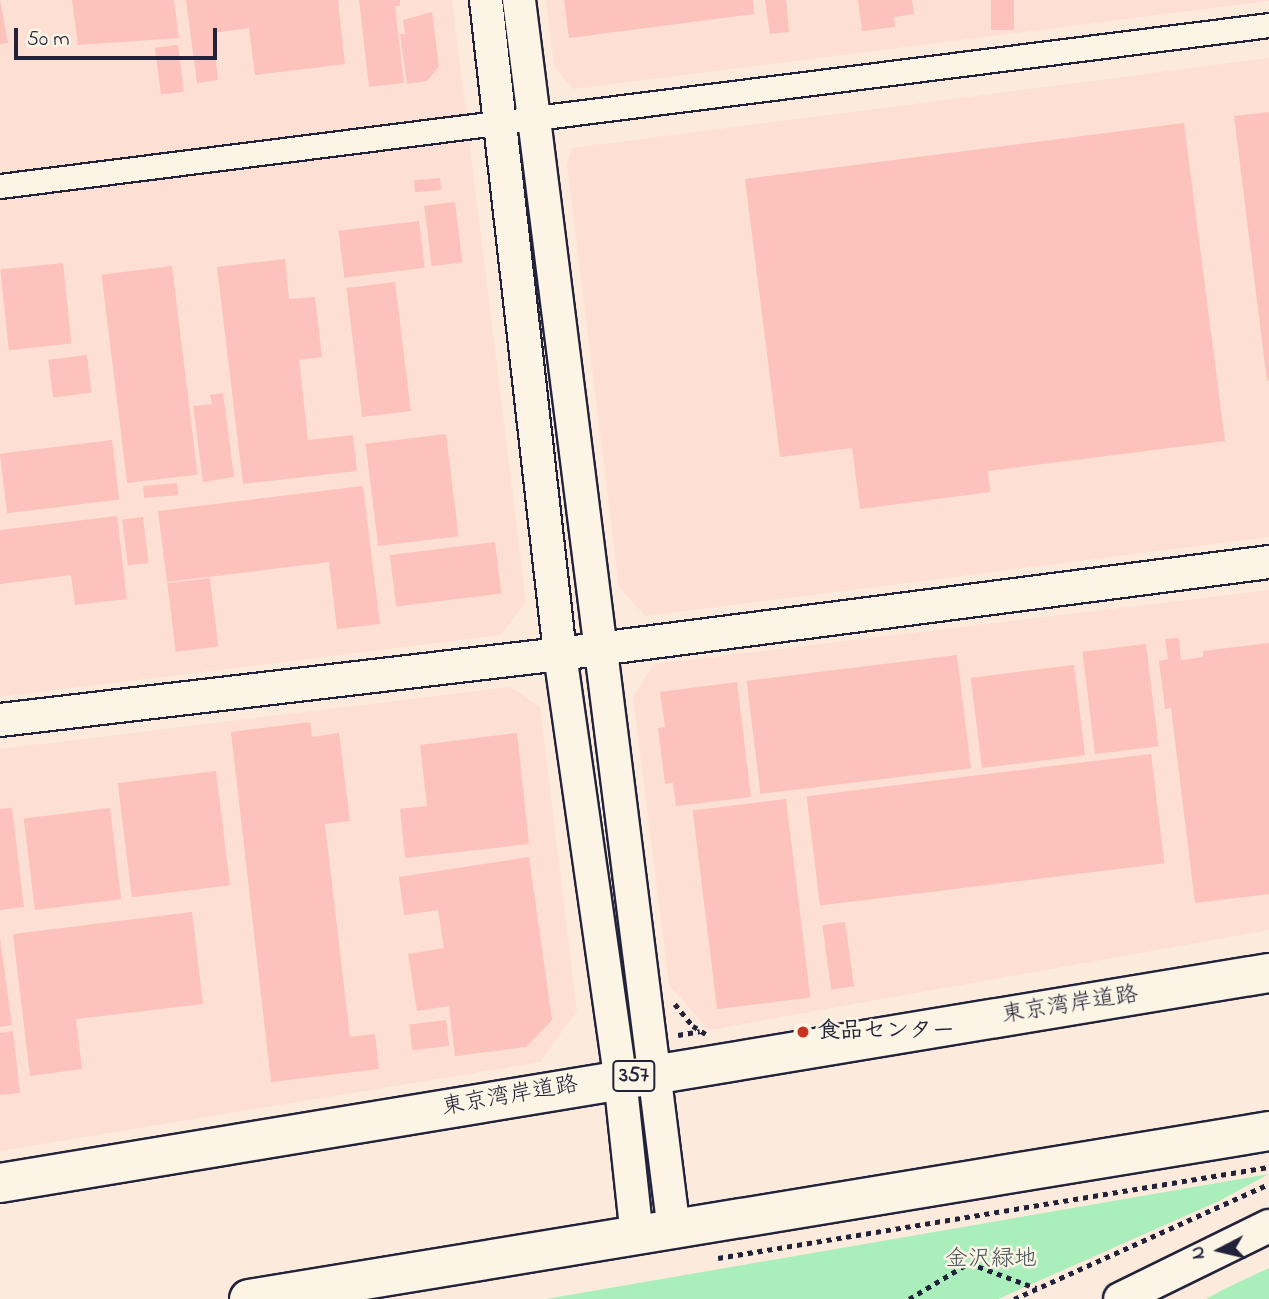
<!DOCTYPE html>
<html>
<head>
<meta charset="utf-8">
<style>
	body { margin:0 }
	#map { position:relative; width:1269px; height:1299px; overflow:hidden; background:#fcebdd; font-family:"Indie Flower","Klee One",sans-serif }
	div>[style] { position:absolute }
	.built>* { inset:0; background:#fddfd3 }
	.green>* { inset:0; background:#aaefbb }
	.building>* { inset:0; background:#fec2bc; transform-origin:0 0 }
	.path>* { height:4.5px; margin-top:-2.25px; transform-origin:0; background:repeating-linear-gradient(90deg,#22223b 0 5px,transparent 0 10px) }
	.roads { filter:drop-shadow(2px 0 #22223b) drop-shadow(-2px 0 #22223b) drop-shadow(0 2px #22223b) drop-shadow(0 -2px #22223b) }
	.street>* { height:23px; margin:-11.5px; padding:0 11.5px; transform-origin:11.5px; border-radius:11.5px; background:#fcf5e5 }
	.secondary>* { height:32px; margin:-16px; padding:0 16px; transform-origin:16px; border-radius:16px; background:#fcf5e5 }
	.highway>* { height:38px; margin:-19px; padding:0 19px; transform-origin:19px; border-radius:19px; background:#fcf5e5 }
	.dots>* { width:19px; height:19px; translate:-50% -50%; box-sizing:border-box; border:4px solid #fcf5e5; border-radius:50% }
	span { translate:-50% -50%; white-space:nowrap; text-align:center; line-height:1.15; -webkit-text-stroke:5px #fcf5e5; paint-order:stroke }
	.shield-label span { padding:2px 5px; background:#fcf5e5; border:2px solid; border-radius:5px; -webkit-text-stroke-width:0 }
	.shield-label { font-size:21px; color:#22223b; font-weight:700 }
	.street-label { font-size:23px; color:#22223b }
	.poi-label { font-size:23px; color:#22223b; font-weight:700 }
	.left { translate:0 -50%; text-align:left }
	.park-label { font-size:23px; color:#44555b }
	.north { position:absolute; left:1185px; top:1215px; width:70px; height:70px; -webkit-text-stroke:5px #fcf5e5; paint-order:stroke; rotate:263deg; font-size:19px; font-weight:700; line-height:28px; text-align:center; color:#22223b }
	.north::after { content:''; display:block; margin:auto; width:24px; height:32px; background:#22223b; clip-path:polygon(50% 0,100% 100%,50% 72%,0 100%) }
	.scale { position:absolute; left:14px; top:28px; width:203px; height:32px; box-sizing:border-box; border:4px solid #22223b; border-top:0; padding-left:9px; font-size:21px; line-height:24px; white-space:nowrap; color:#22223b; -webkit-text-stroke:5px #fcf5e5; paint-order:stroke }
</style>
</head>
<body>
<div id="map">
	<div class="built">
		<i style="clip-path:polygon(0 0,452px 0,526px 602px,500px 635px,0 697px)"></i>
		<i style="clip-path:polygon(546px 0,1269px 0,1269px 1px,573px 89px,554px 66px)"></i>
		<i style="clip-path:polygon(1269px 58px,1269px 537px,645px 616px,619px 587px,567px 165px,572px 148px)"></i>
		<i style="clip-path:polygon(1269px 590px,1269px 930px,709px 1030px,669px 985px,633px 697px,654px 664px)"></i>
		<i style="clip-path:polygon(510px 687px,540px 707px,577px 1011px,540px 1062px,0 1151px,0 749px)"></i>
	</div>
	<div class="green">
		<i style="clip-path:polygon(1269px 1174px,1219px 1201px,998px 1299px,546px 1299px)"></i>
		<i style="clip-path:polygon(1269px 1268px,1269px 1299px,1206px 1299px,1222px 1290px)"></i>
	</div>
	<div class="building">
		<i style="clip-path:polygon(0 0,8px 43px,0 44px)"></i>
		<i style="clip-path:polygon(72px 0,174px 0,179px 38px,78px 45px)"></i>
		<i style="clip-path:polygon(186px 0,338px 0,345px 64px,255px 75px,249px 28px,213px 33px,218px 80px,197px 83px)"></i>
		<i style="clip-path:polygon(359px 0,400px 0,400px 6px,395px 6px,404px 83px,369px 87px)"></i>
		<i style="clip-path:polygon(564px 0,753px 0,754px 14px,569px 38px)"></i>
		<i style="clip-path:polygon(765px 0,786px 0,789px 32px,770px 34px)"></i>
		<i style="clip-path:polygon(858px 0,912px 0,914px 14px,894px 17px,895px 27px,862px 31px)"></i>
		<i style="left:991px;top:0;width:23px;height:30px"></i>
		<i style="clip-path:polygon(432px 12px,439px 66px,427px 81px,407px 84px,400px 34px,405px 34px,403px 20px)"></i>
		<i style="left:178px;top:45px;width:47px;height:23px;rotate:83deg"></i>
		<i style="clip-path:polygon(1269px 112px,1269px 380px,1267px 381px,1234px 116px)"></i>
		<i style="clip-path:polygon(1184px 123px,1225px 441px,988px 471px,990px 492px,860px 509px,852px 448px,780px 457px,745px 179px)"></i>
		<i style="left:440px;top:178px;width:12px;height:26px;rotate:85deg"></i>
		<i style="left:455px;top:202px;width:61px;height:31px;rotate:83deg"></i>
		<i style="left:419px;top:221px;width:47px;height:81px;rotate:83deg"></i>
		<i style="clip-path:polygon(285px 259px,289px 299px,315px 297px,322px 357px,299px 360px,308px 440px,353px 435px,357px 471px,243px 484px,217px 267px)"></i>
		<i style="left:63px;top:263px;width:81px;height:63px;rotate:84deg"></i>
		<i style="left:172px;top:266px;width:210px;height:71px;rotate:83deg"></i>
		<i style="left:395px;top:282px;width:130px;height:49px;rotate:83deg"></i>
		<i style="left:87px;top:355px;width:38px;height:39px;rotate:83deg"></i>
		<i style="clip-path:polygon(223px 393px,234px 477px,203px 482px,193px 406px,212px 404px,210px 395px)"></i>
		<i style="left:446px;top:434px;width:103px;height:81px;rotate:83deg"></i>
		<i style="left:112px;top:440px;width:60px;height:113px;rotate:83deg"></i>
		<i style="left:177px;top:483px;width:12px;height:34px;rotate:85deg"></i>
		<i style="clip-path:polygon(363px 486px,380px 624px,337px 629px,329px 562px,167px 582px,158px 511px)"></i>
		<i style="clip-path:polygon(117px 516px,127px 599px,75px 605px,71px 575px,0 584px,0 530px)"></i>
		<i style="left:143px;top:517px;width:46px;height:21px;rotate:83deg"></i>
		<i style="left:495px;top:542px;width:52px;height:106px;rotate:83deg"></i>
		<i style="left:210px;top:578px;width:69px;height:43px;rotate:83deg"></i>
		<i style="clip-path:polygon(1179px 638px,1181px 660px,1203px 657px,1203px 651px,1269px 643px,1269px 894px,1195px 903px,1171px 708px,1165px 709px,1159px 661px,1168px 659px,1165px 639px)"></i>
		<i style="left:1146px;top:644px;width:103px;height:64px;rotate:83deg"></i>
		<i style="left:957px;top:655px;width:114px;height:212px;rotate:83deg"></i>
		<i style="left:1074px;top:665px;width:91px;height:104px;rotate:83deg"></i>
		<i style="clip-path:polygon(737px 682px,751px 797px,676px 806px,673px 783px,665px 784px,658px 728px,665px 727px,660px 692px)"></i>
		<i style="clip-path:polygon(310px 722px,312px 737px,339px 733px,350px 821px,325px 824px,350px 1037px,375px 1034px,379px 1069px,271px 1082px,231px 732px)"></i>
		<i style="clip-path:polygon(517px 733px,529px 844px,405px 858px,400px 809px,427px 806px,420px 745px)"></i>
		<i style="left:1151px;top:754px;width:110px;height:347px;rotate:83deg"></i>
		<i style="left:216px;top:771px;width:115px;height:99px;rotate:83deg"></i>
		<i style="left:786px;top:799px;width:200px;height:94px;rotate:83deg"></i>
		<i style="clip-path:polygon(12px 808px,24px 907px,0 910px,0 809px)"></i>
		<i style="left:110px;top:808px;width:92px;height:87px;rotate:83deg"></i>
		<i style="clip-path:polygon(529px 857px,552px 1020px,526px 1047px,455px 1056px,449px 1006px,417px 1011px,408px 954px,444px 948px,438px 910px,404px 915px,399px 877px)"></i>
		<i style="clip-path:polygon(192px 912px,203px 1004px,76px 1019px,82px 1069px,30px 1076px,13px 934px)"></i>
		<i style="left:845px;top:922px;width:65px;height:23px;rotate:82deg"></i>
		<i style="clip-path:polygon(0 938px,12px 1025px,0 1027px)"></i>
		<i style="left:446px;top:1020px;width:26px;height:37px;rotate:83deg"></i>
		<i style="clip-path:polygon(13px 1031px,20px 1093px,0 1095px,0 1033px)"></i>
	</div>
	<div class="path">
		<i style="left:675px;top:1004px;width:28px;rotate:51deg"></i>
		<i style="left:693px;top:1026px;width:15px;rotate:32deg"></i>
		<i style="left:678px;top:1035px;width:22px;rotate:-10deg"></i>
		<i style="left:718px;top:1258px;width:558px;rotate:-9.38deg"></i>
		<i style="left:909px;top:1299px;width:70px;rotate:-31deg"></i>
		<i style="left:969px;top:1263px;width:72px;rotate:20.5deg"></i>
		<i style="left:1014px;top:1299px;width:280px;rotate:-24.3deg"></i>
	</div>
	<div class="roads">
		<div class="street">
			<i style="left:0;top:186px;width:1279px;rotate:-7.23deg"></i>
		</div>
		<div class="secondary">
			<i style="left:486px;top:0;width:658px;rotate:83.54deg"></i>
			<i style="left:560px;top:654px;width:428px;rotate:81.9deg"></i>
			<i style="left:620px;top:1078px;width:159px;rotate:83.9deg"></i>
			<i style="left:519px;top:0;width:1240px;rotate:82.82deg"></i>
			<i style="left:0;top:720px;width:564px;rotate:-6.72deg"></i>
			<i style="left:560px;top:654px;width:715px;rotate:-7.39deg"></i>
			<i style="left:1120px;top:1299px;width:166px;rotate:-26.1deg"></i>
		</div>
		<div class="highway">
			<i style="left:0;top:1183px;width:1286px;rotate:-9.4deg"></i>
			<i style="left:249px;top:1299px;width:1034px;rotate:-9.35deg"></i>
		</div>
	</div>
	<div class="dots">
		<i style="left:803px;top:1032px;background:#c8321e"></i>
	</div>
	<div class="shield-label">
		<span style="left:634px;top:1076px">357</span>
	</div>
	<div class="street-label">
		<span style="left:1070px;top:1006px;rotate:-9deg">東京湾岸道路</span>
		<span style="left:510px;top:1097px;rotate:-10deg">東京湾岸道路</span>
	</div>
	<div class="poi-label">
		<span class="left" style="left:817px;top:1032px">食品センター</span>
	</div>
	<div class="park-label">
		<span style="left:991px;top:1260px">金沢緑地</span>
	</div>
	<div class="north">N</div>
	<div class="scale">50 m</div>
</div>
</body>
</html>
